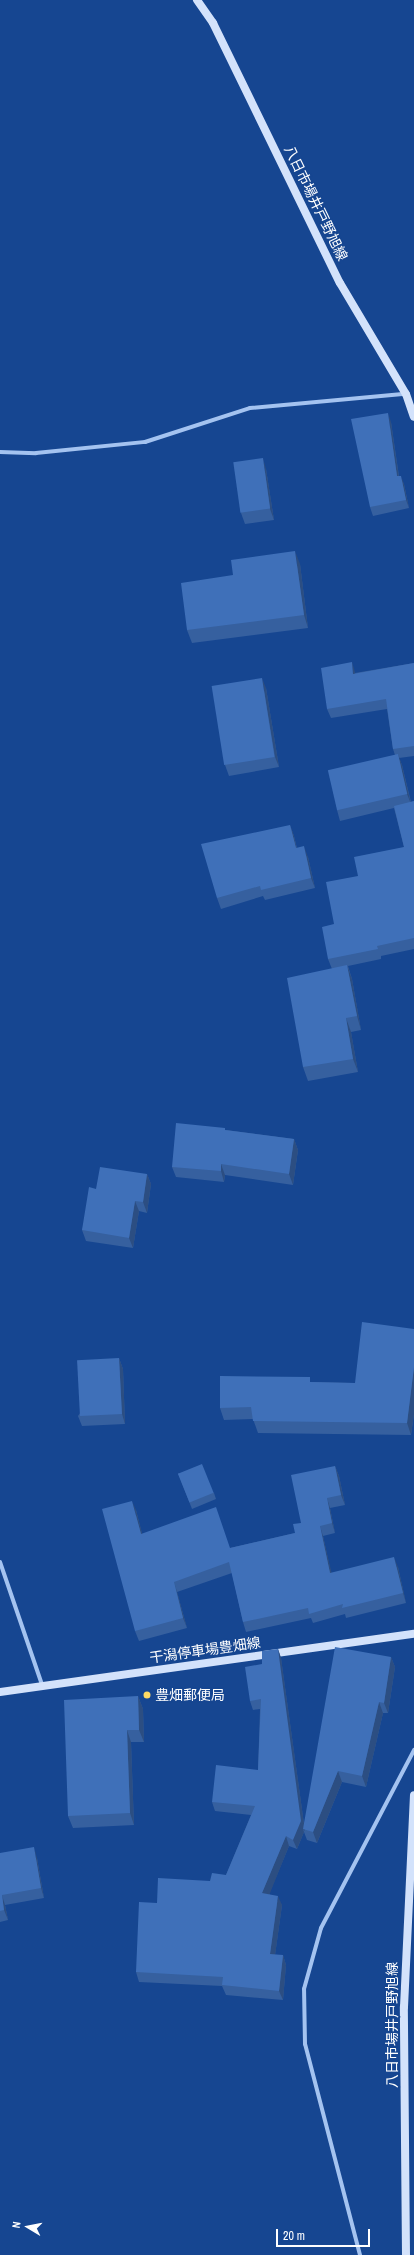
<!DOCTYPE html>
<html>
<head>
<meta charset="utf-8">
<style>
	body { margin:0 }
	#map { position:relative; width:414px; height:2255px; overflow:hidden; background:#164691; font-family:"Archivo Narrow","Noto Sans JP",sans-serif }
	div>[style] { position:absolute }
	.street>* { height:4px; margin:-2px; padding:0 2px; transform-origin:2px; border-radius:2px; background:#a4c3f0 }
	.secondary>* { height:8px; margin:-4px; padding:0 4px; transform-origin:4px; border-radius:4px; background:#d3e2fb }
	.wall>* { inset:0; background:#36609f }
	.shaded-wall>* { inset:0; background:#2c4e82 }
	.building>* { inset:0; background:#3f70b9; transform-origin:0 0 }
	.dots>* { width:11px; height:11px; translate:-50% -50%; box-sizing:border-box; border:2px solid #164691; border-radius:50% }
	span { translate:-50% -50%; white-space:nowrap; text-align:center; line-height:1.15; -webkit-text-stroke:3px #164691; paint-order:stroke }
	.street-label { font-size:14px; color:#fff }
	.poi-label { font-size:14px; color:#fff }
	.left { translate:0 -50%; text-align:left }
	.north { position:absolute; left:8px; top:2207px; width:40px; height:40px; -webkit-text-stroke:3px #164691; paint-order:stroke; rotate:280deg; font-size:11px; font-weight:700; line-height:16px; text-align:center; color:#fff }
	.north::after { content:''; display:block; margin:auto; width:14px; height:18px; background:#fff; clip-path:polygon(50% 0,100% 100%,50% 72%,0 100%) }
	.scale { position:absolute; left:276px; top:2229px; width:94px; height:18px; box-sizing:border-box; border:2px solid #fff; border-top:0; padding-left:5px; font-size:12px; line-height:14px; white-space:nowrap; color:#fff; -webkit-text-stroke:3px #164691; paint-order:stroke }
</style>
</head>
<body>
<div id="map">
	<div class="street">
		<i style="left:0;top:452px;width:36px;rotate:2deg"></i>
		<i style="left:36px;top:453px;width:110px;rotate:-5.8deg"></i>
		<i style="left:145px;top:442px;width:110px;rotate:-17.9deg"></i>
		<i style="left:250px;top:408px;width:156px;rotate:-5.2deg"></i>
		<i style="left:0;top:1562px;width:130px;rotate:71.1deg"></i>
		<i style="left:360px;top:2255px;width:218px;rotate:-104.6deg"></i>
		<i style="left:305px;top:2044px;width:55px;rotate:-91deg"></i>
		<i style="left:304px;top:1989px;width:63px;rotate:-74.4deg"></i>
		<i style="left:321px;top:1928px;width:201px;rotate:-62.4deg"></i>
	</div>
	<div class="secondary">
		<i style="left:197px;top:0;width:28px;rotate:55deg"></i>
		<i style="left:213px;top:23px;width:289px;rotate:64deg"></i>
		<i style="left:340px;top:283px;width:129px;rotate:59.3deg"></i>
		<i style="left:406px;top:394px;width:24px;rotate:71deg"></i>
		<i style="left:0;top:1692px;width:418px;rotate:-8deg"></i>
		<i style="left:406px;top:2255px;width:248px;rotate:-90.5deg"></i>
		<i style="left:404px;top:2007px;width:212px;rotate:-87.3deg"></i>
	</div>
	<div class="wall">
		<i style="clip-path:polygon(391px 422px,399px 476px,404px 484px,409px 508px,373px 516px,370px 507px)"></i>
		<i style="clip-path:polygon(266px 469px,274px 520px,245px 524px,241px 513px)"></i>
		<i style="clip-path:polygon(300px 564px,308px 628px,192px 643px,187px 630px,233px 575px)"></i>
		<i style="clip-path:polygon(414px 663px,414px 756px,399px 758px,402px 765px,411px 802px,414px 801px,414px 949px,381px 956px,381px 959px,348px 966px,352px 979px,361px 1030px,351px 1032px,358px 1072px,308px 1081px,303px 1067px,332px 969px,328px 959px,334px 924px,358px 876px,404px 847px,394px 808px,340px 821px,337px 810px,395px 755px,393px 749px,387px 709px,331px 718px,327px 709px,355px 672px,355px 673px)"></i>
		<i style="clip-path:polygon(266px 688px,279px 767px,229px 776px,225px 765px)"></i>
		<i style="clip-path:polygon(290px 825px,294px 836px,297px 848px,308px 857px,315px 888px,265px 900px,263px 896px,221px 909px,217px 898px)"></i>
		<i style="clip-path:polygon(226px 1130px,294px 1139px,298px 1150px,293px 1185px,225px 1175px,224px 1182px,176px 1177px,172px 1167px)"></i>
		<i style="clip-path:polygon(147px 1174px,151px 1184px,147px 1213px,139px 1211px,133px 1248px,86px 1241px,82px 1230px,96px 1189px)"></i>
		<i style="clip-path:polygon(414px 1329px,414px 1414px,411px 1435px,258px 1433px,253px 1419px,224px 1420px,220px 1408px,312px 1382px,355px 1383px)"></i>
		<i style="clip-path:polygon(119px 1358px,123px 1369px,125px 1424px,82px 1426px,78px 1416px)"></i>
		<i style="clip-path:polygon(335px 1466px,339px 1476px,345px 1505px,330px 1508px,335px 1533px,323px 1536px,331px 1573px,398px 1567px,406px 1603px,346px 1618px,345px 1614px,313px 1623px,311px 1618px,246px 1632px,243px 1622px,232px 1573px,177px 1592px,187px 1628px,139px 1641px,135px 1631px,136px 1510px,142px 1534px,230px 1548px,295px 1533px)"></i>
		<i style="clip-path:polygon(178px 1473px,214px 1493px,216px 1499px,192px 1509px)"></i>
		<i style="clip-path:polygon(278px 1649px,281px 1658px,304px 1824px,391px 1657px,395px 1667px,388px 1713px,383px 1713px,366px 1787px,342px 1782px,317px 1843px,307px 1840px,304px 1832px,297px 1849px,289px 1846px,269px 1894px,282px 1905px,275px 1955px,283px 1955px,286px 1965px,283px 2000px,226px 1995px,222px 1986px,139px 1982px,136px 1972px,157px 1903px,226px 1875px,251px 1815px,215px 1811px,212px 1802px,258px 1770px,260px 1709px,253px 1710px,250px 1701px,262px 1664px)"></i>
		<i style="clip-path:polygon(138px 1696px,143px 1709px,144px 1742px,131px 1742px,134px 1825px,73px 1828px,68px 1816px)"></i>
		<i style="clip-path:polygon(0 1853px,37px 1858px,44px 1898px,5px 1905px,8px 1920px,0 1922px)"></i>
	</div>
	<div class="shaded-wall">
		<i style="clip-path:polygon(388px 413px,391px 422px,400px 485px,397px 476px)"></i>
		<i style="clip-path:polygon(263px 458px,266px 469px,274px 520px,270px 509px)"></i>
		<i style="clip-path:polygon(401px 476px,404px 484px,409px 508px,406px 500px)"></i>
		<i style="clip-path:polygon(295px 551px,300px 564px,308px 628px,304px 615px)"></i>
		<i style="clip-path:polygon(352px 662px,355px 672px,357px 684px,353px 674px)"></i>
		<i style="clip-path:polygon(262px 678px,266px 688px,279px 767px,275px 757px)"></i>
		<i style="clip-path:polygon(398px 754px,402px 765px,411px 804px,407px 794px)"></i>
		<i style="clip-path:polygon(290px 825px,294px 836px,299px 859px,296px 848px)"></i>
		<i style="clip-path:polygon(304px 846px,308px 857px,315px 888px,311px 878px)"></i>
		<i style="clip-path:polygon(347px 965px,352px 979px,361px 1030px,357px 1016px)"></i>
		<i style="clip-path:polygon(346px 1018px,351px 1032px,358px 1072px,353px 1059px)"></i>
		<i style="clip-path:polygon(294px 1139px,298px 1150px,293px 1185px,289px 1174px)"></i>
		<i style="clip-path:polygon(221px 1164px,225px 1175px,224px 1182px,221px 1171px)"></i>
		<i style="clip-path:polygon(147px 1174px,151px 1184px,147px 1213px,143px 1202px)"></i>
		<i style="clip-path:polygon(135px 1201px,139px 1211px,133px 1248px,129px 1238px)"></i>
		<i style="clip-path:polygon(119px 1358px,123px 1369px,125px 1424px,122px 1414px)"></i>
		<i style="clip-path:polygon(414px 1367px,414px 1414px,411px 1435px,407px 1423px)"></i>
		<i style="clip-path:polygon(335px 1466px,339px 1476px,345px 1505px,341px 1495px)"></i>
		<i style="clip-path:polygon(327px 1498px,330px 1508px,335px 1533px,332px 1523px)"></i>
		<i style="clip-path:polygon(132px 1501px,136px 1510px,145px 1544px,141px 1534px)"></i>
		<i style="clip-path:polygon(320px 1526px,323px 1536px,334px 1583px,330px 1573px)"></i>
		<i style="clip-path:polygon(394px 1557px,398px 1567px,406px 1603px,403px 1593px)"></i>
		<i style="clip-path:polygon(174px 1582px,177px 1592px,187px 1628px,183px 1618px)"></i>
		<i style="clip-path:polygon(278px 1649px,281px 1658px,305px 1831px,303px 1829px,304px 1832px,297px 1849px,293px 1840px)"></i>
		<i style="clip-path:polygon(391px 1657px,395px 1667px,388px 1713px,384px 1703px)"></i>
		<i style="clip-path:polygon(138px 1696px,143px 1709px,144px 1742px,139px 1730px)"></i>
		<i style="clip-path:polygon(379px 1702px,383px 1713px,366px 1787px,362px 1776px)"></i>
		<i style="clip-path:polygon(127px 1730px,131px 1742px,134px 1825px,130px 1813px)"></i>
		<i style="clip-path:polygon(338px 1771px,342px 1782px,317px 1843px,313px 1832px)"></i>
		<i style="clip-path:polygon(286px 1836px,289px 1846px,266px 1903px,262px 1893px)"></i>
		<i style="clip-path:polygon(34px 1847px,37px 1858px,44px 1898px,41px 1888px)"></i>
		<i style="clip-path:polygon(2px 1895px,5px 1905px,8px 1920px,4px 1910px)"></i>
		<i style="clip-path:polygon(278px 1896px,282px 1905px,274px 1963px,270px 1954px)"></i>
		<i style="clip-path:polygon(283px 1955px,286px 1965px,283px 2000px,279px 1991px)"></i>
	</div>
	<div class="building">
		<i style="clip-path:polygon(388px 413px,397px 476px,401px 476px,406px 500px,370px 507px,351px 419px)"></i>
		<i style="left:263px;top:458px;width:51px;height:30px;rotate:82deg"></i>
		<i style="clip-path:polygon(295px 551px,304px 615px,187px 630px,181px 583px,233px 575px,231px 560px)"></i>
		<i style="clip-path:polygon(352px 662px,353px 674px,414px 663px,414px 746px,393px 749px,386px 699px,327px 709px,321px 668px)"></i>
		<i style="left:262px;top:678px;width:80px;height:51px;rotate:81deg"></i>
		<i style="left:398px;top:754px;width:41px;height:72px;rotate:77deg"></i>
		<i style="clip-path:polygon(414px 801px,414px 938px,377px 946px,378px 949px,328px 959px,322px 927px,334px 924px,326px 882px,358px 876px,354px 857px,404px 847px,394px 806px)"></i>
		<i style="clip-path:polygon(290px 825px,296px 848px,304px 846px,311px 878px,261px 890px,260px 886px,217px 898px,201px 844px)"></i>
		<i style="clip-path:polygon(347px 965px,357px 1016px,346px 1018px,353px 1059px,303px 1067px,287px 978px)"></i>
		<i style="clip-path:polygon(176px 1123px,225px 1128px,225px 1130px,294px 1139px,289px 1174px,221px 1164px,221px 1171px,172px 1167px)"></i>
		<i style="clip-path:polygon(100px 1167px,147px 1174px,143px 1202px,135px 1201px,129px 1238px,82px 1230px,89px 1187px,96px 1189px)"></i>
		<i style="clip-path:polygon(362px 1322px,414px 1329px,414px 1367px,407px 1423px,253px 1421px,251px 1407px,220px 1408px,220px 1376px,310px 1377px,310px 1382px,355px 1383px)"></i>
		<i style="left:119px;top:1358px;width:56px;height:42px;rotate:87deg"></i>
		<i style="left:202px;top:1464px;width:31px;height:26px;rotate:68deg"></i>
		<i style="clip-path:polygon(335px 1466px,341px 1495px,327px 1498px,332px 1523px,320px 1526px,330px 1573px,394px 1557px,403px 1593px,342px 1608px,343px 1604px,309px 1614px,308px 1608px,243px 1622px,229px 1562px,174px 1582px,183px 1618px,135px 1631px,102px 1509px,132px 1501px,141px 1534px,216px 1507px,230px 1548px,295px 1533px,293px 1524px,301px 1523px,291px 1475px)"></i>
		<i style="clip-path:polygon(335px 1647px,391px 1657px,384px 1703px,379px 1702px,362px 1776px,338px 1771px,313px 1832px,303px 1829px)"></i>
		<i style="clip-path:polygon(278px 1649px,301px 1821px,293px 1840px,286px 1836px,262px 1893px,278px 1896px,270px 1954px,283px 1955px,279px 1991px,222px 1985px,223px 1977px,136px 1972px,139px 1902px,157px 1903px,158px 1878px,210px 1881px,212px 1873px,226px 1875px,255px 1806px,212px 1802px,216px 1765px,258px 1770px,261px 1699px,250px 1701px,245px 1667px,262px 1664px,262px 1651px)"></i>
		<i style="clip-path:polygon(138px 1696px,139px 1730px,127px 1730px,130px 1813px,68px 1816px,64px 1700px)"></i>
		<i style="clip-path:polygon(34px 1847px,41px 1888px,2px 1895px,4px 1910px,0 1911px,0 1853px)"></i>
	</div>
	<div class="dots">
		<i style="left:147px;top:1695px;background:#ffda64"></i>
	</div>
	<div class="street-label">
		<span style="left:316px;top:203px;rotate:64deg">八日市場井戸野旭線</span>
		<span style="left:205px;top:1650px;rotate:-8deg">干潟停車場豊畑線</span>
		<span style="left:392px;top:2025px;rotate:-90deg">八日市場井戸野旭線</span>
	</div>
	<div class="poi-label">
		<span class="left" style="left:155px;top:1695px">豊畑郵便局</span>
	</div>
	<div class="north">N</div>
	<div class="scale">20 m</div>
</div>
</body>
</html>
